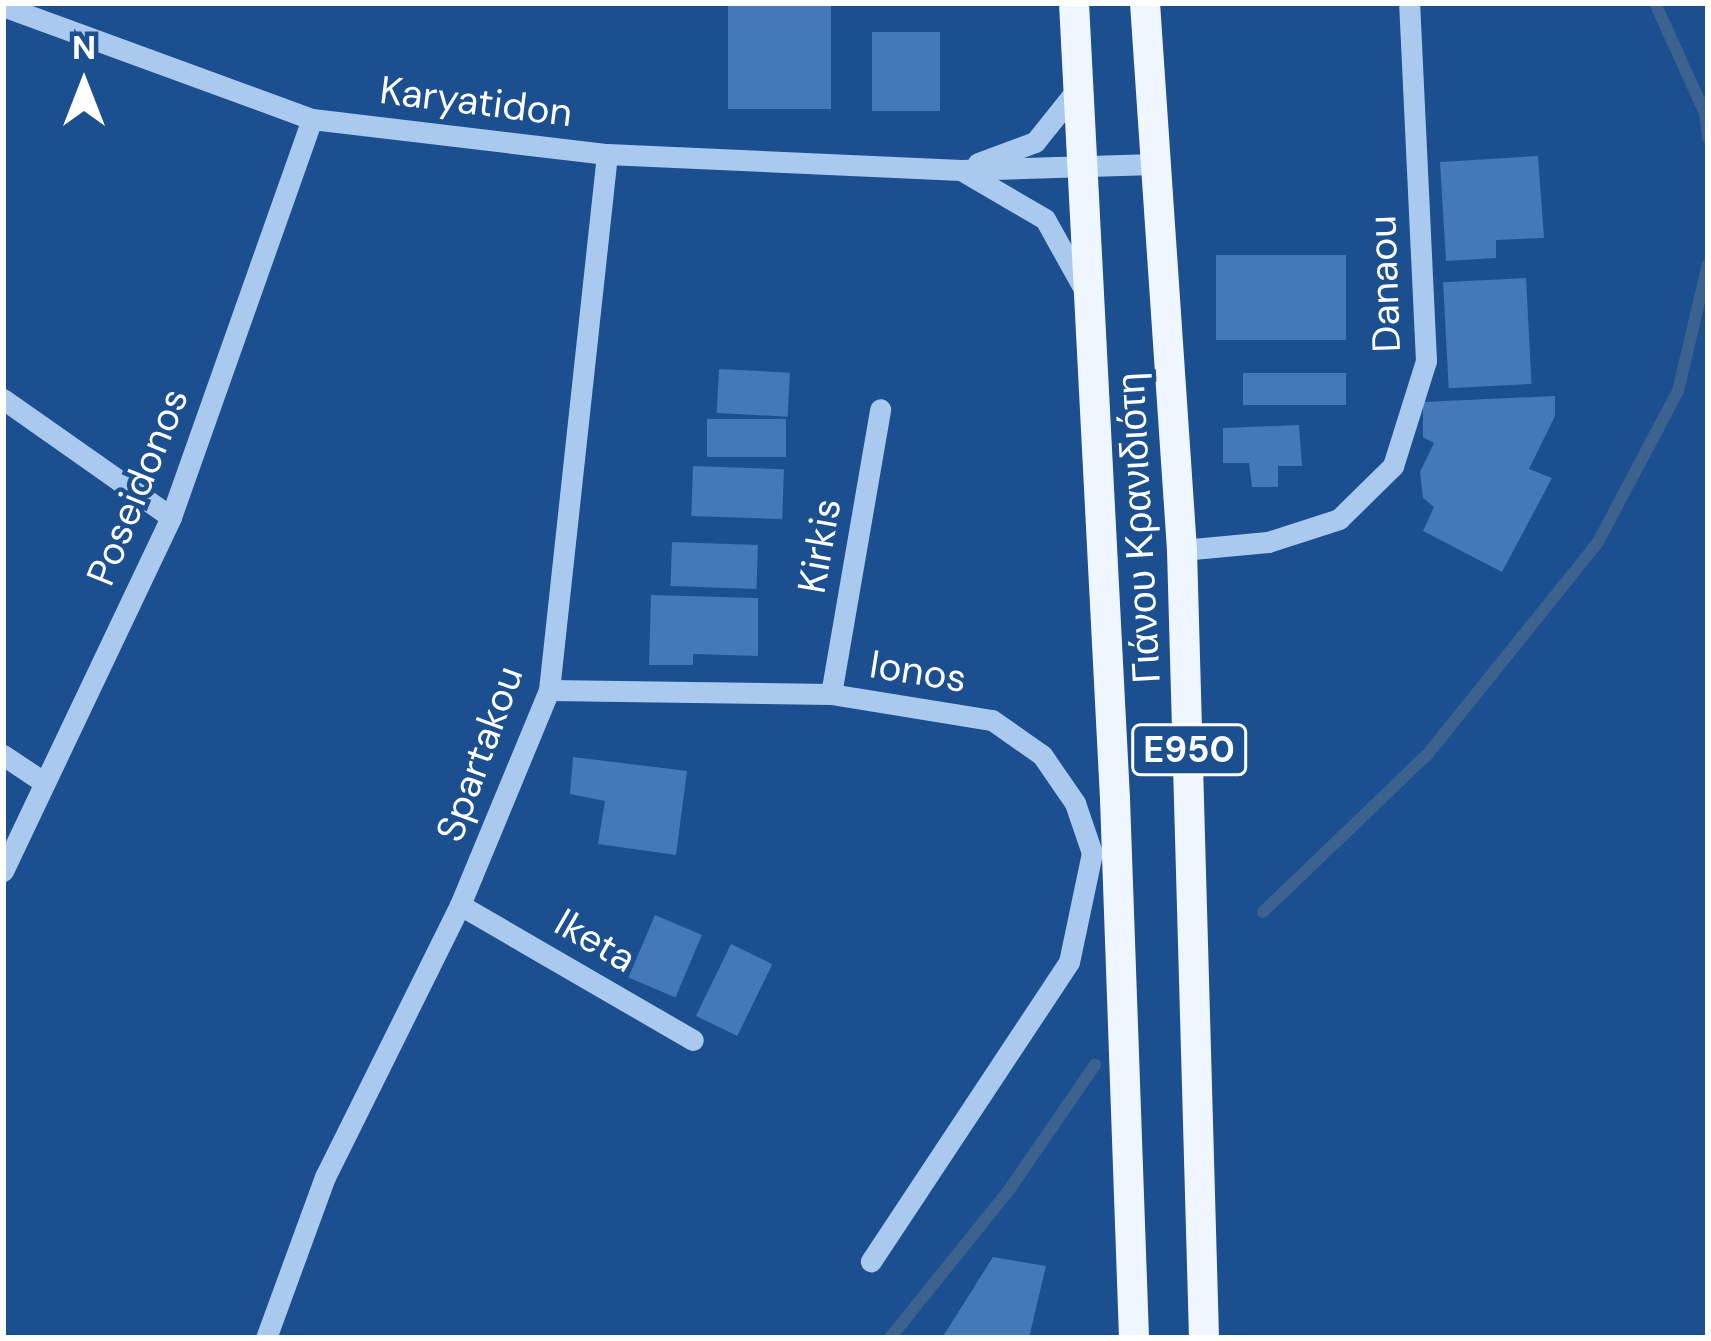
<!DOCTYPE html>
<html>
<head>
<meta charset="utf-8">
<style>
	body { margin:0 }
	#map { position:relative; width:1711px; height:1341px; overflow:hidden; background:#1b4f8f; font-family:"DM Sans",sans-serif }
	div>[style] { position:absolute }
	.stream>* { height:12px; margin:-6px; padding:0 6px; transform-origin:6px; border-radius:6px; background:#3c6290 }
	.building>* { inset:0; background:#4478b7; transform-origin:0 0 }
	.minor>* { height:21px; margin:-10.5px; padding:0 10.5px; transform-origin:10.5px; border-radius:10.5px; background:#a9c9ee }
	.major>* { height:30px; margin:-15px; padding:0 15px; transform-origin:15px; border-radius:15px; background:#f0f6ff }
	span { translate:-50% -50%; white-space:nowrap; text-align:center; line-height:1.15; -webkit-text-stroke:9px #1b4f8f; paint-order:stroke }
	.shield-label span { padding:3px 9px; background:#1b4f8f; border:3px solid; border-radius:9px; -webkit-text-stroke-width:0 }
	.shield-label { font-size:36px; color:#fff; font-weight:700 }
	.street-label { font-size:39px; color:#fff }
	.frame { position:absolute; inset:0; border:6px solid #fff; pointer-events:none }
	.north { position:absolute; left:24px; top:24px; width:120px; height:120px; -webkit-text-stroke:9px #1b4f8f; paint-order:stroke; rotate:0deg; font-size:33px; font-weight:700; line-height:48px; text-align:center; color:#fff }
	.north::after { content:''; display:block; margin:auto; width:42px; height:54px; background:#fff; clip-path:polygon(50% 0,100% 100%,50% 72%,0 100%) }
</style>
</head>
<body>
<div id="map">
	<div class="stream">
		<i style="left:1655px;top:3px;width:121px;rotate:65.6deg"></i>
		<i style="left:1705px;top:113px;width:25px;rotate:83deg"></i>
		<i style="left:1263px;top:912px;width:227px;rotate:-43.8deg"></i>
		<i style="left:1427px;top:755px;width:273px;rotate:-51.2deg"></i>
		<i style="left:1598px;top:542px;width:171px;rotate:-62.1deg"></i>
		<i style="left:1678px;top:391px;width:130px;rotate:-76.7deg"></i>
		<i style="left:890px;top:1338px;width:190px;rotate:-51.2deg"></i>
		<i style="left:1009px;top:1190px;width:152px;rotate:-55.5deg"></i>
	</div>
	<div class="building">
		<i style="left:831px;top:3px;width:106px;height:103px;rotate:90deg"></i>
		<i style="left:872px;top:32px;width:68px;height:79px"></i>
		<i style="clip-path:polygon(1538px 156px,1544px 238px,1496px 240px,1496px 258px,1446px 261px,1440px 162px)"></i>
		<i style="left:1346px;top:255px;width:85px;height:130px;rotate:90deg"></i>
		<i style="left:1526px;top:278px;width:106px;height:83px;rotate:87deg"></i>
		<i style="left:719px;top:369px;width:71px;height:44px;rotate:3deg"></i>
		<i style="left:1346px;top:373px;width:32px;height:103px;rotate:90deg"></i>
		<i style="clip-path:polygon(1555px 396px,1555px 416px,1529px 469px,1552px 478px,1502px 572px,1423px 531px,1434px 507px,1423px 498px,1420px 472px,1434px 443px,1423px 437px,1423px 402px)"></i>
		<i style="left:707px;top:419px;width:79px;height:38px"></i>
		<i style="clip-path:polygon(1299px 425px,1302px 466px,1278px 466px,1278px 487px,1252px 487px,1249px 463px,1223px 463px,1223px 428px)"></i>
		<i style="left:693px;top:466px;width:91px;height:50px;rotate:2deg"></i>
		<i style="left:672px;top:542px;width:86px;height:44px;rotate:2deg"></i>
		<i style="clip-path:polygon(651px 595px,758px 598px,758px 656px,693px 654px,693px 665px,649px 665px)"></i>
		<i style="clip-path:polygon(573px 757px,687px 771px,676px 855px,598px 844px,605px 801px,570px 794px)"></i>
		<i style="left:655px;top:915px;width:51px;height:68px;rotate:23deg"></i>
		<i style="left:731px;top:944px;width:46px;height:80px;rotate:26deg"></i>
		<i style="clip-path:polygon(993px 1257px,1046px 1266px,1029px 1338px,942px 1338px)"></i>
	</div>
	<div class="minor">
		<i style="left:3px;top:6px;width:329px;rotate:20.1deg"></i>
		<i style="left:312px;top:119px;width:297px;rotate:6.8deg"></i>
		<i style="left:607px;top:154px;width:354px;rotate:2.6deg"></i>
		<i style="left:961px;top:170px;width:193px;rotate:-1.8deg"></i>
		<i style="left:978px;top:163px;width:61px;rotate:-20.2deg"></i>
		<i style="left:1035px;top:142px;width:70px;rotate:-51.3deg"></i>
		<i style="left:961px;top:170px;width:97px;rotate:30.3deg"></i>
		<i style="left:1045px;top:219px;width:82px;rotate:60.9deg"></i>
		<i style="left:3px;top:399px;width:205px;rotate:35.1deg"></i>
		<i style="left:1182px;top:550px;width:86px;rotate:-5.3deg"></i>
		<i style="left:1268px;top:542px;width:75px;rotate:-17.9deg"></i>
		<i style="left:1339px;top:519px;width:76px;rotate:-44.5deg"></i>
		<i style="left:1393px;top:466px;width:110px;rotate:-72.6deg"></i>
		<i style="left:1426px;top:361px;width:358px;rotate:-92.7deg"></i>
		<i style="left:549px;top:690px;width:282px;rotate:0.8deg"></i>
		<i style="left:831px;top:694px;width:163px;rotate:9.2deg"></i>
		<i style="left:992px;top:720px;width:61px;rotate:35deg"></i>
		<i style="left:1042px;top:755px;width:58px;rotate:55.5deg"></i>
		<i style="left:1075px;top:803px;width:53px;rotate:71.2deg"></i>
		<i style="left:1092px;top:853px;width:111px;rotate:101.9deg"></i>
		<i style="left:1069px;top:962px;width:359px;rotate:123.5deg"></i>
		<i style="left:831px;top:694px;width:289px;rotate:-80.2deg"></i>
		<i style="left:3px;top:755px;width:50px;rotate:33.7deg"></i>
		<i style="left:3px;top:871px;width:392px;rotate:-64.6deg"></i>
		<i style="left:171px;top:517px;width:422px;rotate:-70.5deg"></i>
		<i style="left:460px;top:905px;width:269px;rotate:30.1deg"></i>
		<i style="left:266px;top:1338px;width:171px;rotate:-69.9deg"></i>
		<i style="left:325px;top:1177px;width:304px;rotate:-63.6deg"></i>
		<i style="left:460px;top:905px;width:233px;rotate:-67.5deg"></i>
		<i style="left:549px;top:690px;width:539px;rotate:-83.82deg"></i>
	</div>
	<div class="major">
		<i style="left:1074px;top:3px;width:797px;rotate:87.05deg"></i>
		<i style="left:1115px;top:799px;width:539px;rotate:87.98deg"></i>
		<i style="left:1145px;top:3px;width:548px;rotate:86.13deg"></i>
		<i style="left:1182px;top:550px;width:788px;rotate:88.4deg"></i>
	</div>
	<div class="shield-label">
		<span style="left:1189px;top:750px">E950</span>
	</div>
	<div class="street-label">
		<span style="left:476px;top:102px;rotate:7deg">Karyatidon</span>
		<span style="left:1385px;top:284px;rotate:-92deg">Danaou</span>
		<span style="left:138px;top:487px;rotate:-68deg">Poseidonos</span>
		<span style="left:1139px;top:528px;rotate:-93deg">Γιάνου Κρανιδιότη</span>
		<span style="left:820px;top:546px;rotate:-80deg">Kirkis</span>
		<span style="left:918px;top:672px;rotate:9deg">Ionos</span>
		<span style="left:480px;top:754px;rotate:-70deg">Spartakou</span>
		<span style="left:595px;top:941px;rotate:30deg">Iketa</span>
	</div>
	<div class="frame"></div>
	<div class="north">N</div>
</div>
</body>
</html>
